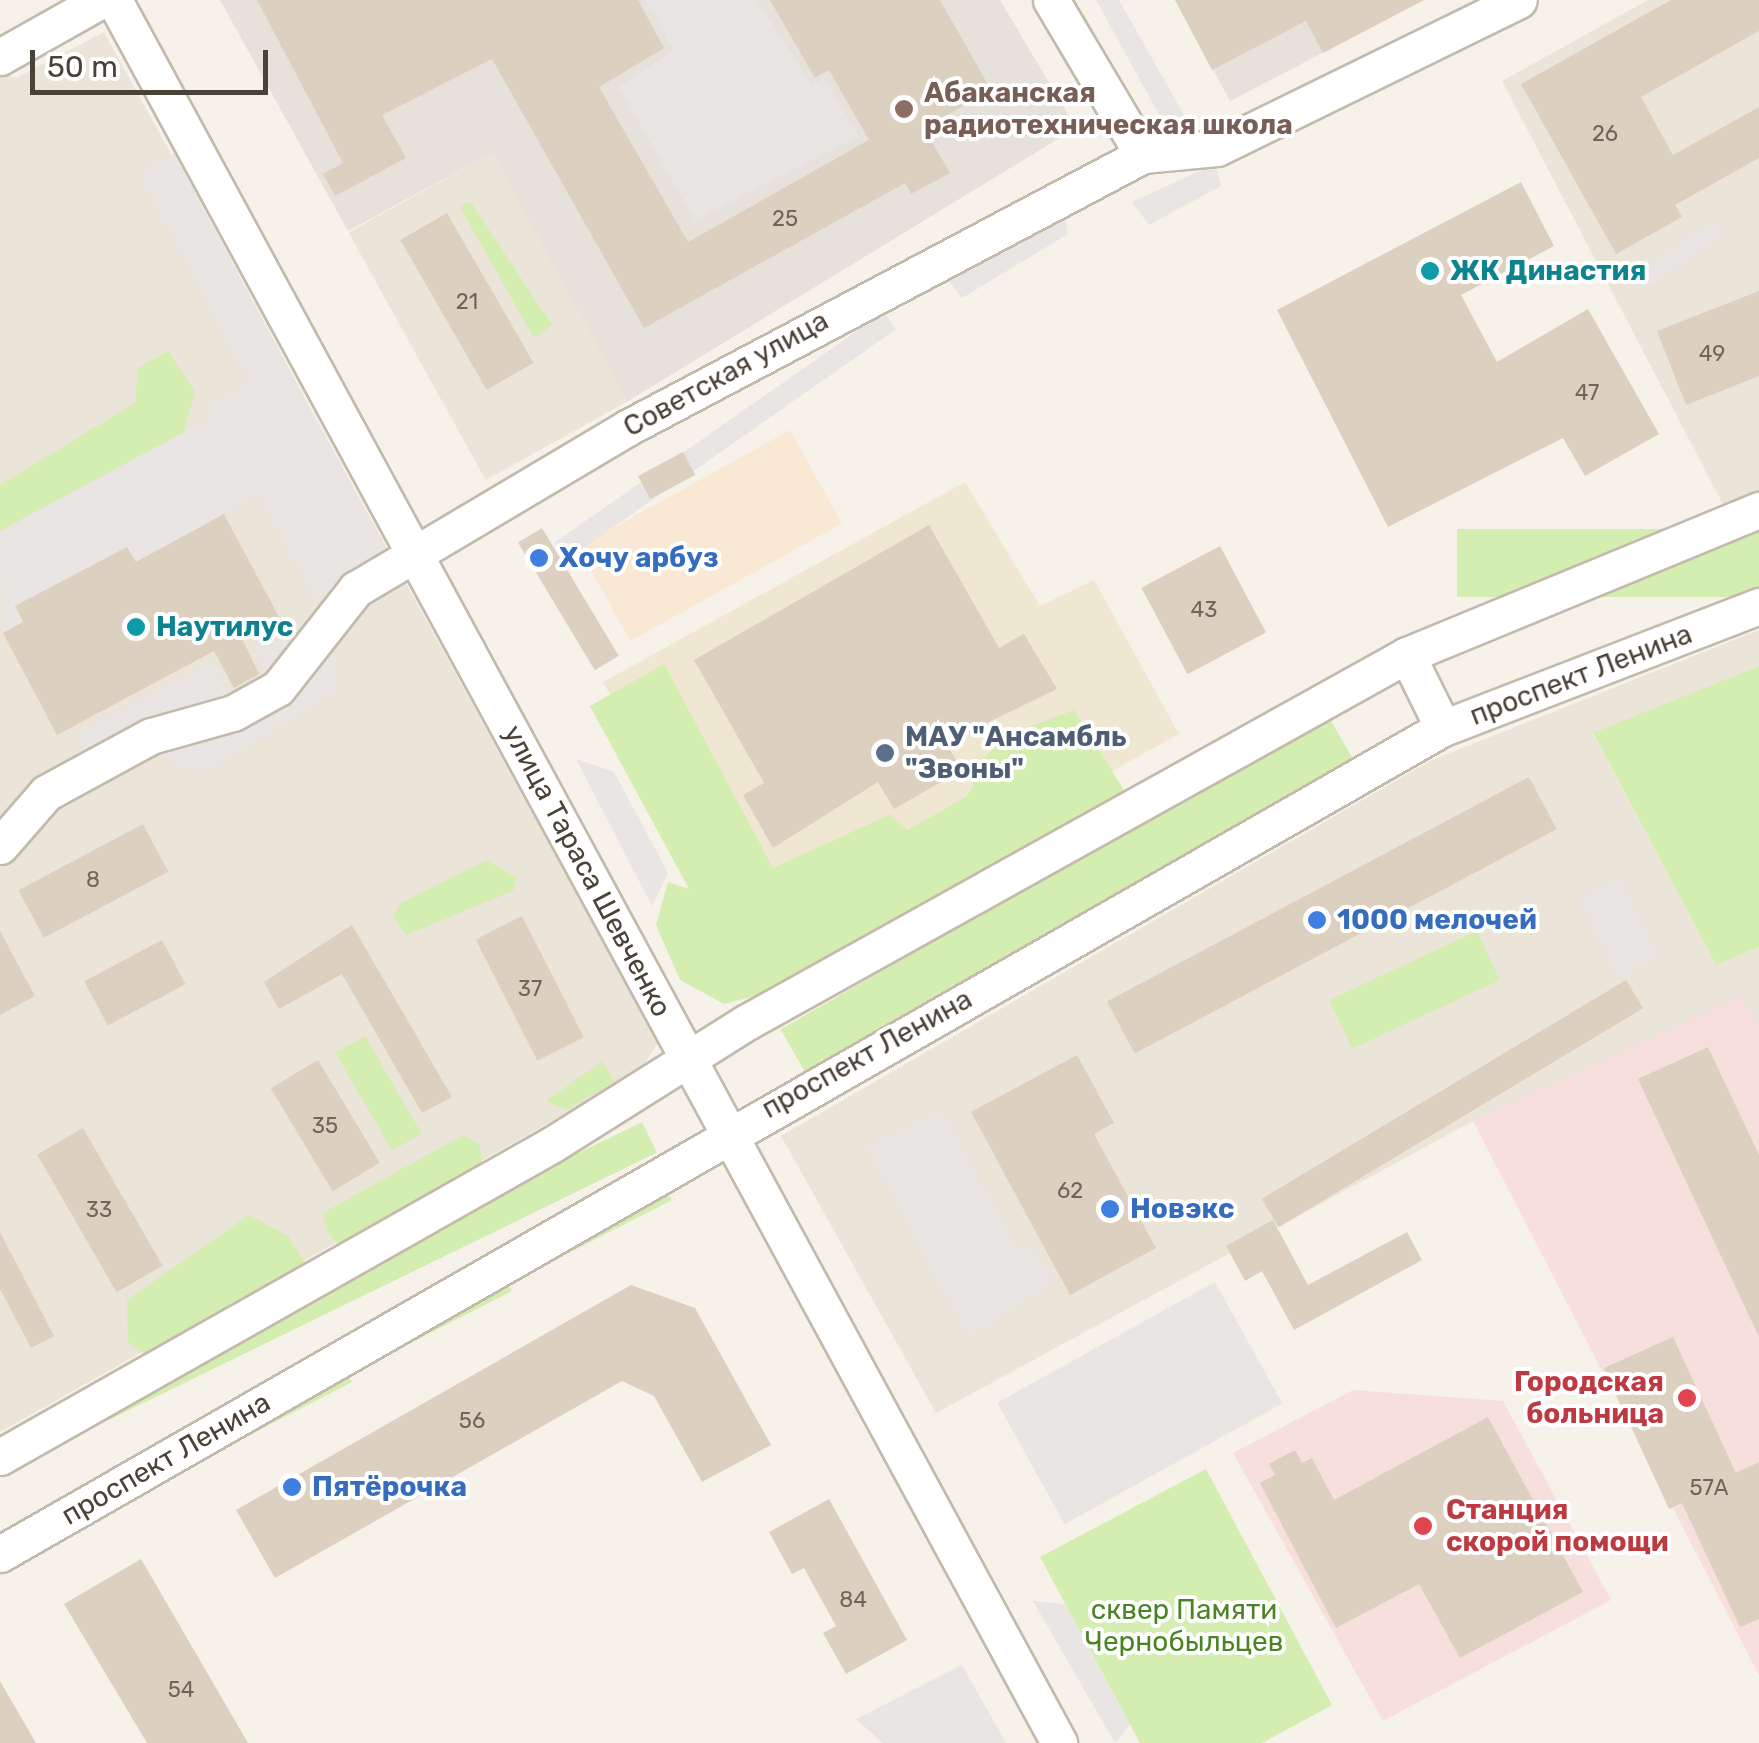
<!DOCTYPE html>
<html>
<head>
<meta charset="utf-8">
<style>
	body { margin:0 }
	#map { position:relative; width:1759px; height:1743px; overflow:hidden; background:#f6f2ea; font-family:Rubik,sans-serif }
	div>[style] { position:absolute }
	.residential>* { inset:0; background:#ebe4d8; transform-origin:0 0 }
	.commercial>* { inset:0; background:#f9e8d4; transform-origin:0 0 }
	.industrial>* { inset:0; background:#e6e1db }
	.education>* { inset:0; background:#f0e7d3 }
	.medical>* { inset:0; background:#f7dfdd }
	.green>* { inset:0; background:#d4edb0; transform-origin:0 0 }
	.parking>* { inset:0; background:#e8e5e2; transform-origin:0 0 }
	.building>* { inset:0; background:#dcd0c1; transform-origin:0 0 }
	.roads { filter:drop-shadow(2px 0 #c3baab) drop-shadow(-2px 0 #c3baab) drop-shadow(0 2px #c3baab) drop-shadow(0 -2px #c3baab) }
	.street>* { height:35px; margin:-17.5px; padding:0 17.5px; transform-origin:17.5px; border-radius:17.5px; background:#fff }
	.dots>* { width:28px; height:28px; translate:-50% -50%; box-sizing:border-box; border:5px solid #fff; border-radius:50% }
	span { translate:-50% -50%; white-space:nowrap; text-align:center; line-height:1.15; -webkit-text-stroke:8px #fff; paint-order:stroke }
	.number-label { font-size:22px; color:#6f665a }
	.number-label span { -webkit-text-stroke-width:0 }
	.education-label { font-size:28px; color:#785e54; font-weight:700 }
	.left { translate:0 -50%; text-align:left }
	.culture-label { font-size:28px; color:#0d838f; font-weight:700 }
	.street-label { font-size:28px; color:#4b4237 }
	.shop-label { font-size:28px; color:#366cbe; font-weight:700 }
	.service-label { font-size:28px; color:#4e5e75; font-weight:700 }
	.health-label { font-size:28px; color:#be3a42; font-weight:700 }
	.right { translate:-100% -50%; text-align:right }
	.park-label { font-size:28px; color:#4c8324 }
	.scale { position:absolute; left:30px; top:50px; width:238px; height:45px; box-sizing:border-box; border:5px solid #4b4237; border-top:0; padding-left:12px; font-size:30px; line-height:35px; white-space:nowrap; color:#4b4237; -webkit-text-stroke:8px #fff; paint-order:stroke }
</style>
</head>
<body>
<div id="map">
	<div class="residential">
		<i style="clip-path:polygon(1648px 0,1759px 0,1759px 496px,1726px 510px,1502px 81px)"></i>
		<i style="clip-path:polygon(104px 32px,658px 1043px,639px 1072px,0 1432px,0 72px,16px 78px)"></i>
		<i style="left:492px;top:153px;width:283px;height:164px;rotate:61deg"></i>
		<i style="clip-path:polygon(1759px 630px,1759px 666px,1593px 734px,1716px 965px,1759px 947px,1759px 1028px,1742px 997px,1473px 1121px,936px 1413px,781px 1136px,1432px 760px)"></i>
	</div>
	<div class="commercial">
		<i style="left:790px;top:430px;width:107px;height:242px;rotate:61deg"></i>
	</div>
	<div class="industrial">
		<i style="clip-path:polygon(220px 0,1000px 0,1076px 128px,628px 401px,492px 153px,348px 231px)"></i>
		<i style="clip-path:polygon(1175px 0,1424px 0,1230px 101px)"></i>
	</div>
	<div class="education">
		<i style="clip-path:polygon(965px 482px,1040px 606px,1094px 580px,1179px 734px,761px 965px,603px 682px)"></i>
	</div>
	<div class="medical">
		<i style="clip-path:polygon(1742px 996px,1759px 1028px,1759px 1675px,1473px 1121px)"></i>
		<i style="clip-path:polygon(1353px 1390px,1503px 1401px,1611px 1600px,1383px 1721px,1233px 1453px)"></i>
	</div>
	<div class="green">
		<i style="clip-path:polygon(470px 201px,552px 325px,534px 338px,460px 207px)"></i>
		<i style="clip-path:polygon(168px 351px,195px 392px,184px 432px,0 531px,0 485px,135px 403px,138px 368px)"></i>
		<i style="left:1759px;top:529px;width:68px;height:302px;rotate:90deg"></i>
		<i style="clip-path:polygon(664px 664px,773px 868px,889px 815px,908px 830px,966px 797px,974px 785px,967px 773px,1008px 735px,1074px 710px,1125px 792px,774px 991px,724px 1004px,680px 980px,656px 925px,668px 882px,689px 889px,590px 706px)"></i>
		<i style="clip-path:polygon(1759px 666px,1759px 947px,1716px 965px,1593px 733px)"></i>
		<i style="left:1327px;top:714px;width:58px;height:631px;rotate:60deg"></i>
		<i style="clip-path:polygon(486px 860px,516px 877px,513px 891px,406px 935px,393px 916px,401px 903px)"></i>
		<i style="left:1477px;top:931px;width:54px;height:163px;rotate:65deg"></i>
		<i style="left:365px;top:1036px;width:113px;height:34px;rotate:60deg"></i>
		<i style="clip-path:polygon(603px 1061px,614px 1082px,566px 1110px,546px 1101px)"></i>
		<i style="left:642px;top:1122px;width:34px;height:738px;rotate:64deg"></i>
		<i style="clip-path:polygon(463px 1135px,480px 1144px,482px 1167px,340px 1247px,327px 1231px,323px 1213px)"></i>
		<i style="clip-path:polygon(666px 1189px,672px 1200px,561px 1257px,560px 1250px)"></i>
		<i style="clip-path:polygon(249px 1215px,288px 1236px,310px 1271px,151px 1359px,128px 1342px,127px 1300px)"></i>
		<i style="clip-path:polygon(506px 1280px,512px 1291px,401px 1348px,400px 1341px)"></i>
		<i style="clip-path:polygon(346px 1372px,352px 1382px,240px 1440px,240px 1433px)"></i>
		<i style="clip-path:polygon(1206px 1469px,1332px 1705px,1262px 1743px,1140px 1743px,1040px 1557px)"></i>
	</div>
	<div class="parking">
		<i style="clip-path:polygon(646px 0,757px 0,812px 86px,824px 78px,859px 136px,695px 220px,619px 87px,674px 51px)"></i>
		<i style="clip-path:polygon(1096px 0,1119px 0,1189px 124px,1167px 129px)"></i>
		<i style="clip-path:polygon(174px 153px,390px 558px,314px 599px,258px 496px,136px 562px,127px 547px,16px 606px,23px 622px,3px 633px,0 531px,213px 417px,207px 404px,249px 382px,137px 173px)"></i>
		<i style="clip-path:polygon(1215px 164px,1221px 186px,1149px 225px,1132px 202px)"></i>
		<i style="clip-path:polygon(1064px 212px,1068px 234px,962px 298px,948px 280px)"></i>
		<i style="left:1715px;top:219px;width:20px;height:105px;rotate:57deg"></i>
		<i style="left:884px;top:312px;width:21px;height:402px;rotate:55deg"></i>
		<i style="clip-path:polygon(286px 625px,331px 639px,339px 691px,210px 771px,187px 772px,160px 754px,100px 778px,73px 735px,211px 662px,235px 701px,269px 683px,253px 642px)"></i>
		<i style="clip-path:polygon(576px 759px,614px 772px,668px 873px,652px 906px)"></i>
		<i style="left:1620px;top:876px;width:91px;height:47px;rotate:64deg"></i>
		<i style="clip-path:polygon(943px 1109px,1016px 1247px,1035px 1249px,1055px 1282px,968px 1339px,865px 1146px)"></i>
		<i style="left:1215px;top:1282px;width:139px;height:249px;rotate:61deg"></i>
		<i style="clip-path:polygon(1033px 1601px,1065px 1604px,1130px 1725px,1115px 1743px)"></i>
		<i style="clip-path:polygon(962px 1665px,1006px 1743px,883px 1743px,856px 1719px)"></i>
	</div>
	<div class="building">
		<i style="clip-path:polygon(257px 0,638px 0,664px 48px,599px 87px,688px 242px,869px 140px,829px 70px,815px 78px,770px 0,940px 0,991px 90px,924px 128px,950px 173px,911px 194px,905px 183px,644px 328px,492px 59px,382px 115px,406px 158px,335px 196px,323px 174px,343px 163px)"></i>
		<i style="clip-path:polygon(1175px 0,1424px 0,1323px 53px,1306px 21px,1212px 70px)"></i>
		<i style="clip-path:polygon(1671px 0,1759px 0,1759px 31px,1641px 97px,1673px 155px,1759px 107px,1759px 158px,1675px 205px,1682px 217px,1616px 254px,1521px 84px)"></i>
		<i style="clip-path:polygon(1521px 182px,1554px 246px,1461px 295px,1497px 362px,1588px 309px,1659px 434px,1585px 476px,1563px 438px,1388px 527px,1277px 310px)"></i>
		<i style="left:447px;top:213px;width:173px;height:54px;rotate:60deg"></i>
		<i style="clip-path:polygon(1759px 291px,1759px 376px,1686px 405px,1657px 331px)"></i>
		<i style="left:683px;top:452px;width:26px;height:51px;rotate:62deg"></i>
		<i style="clip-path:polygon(224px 514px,279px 617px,241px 637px,259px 674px,234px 688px,214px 651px,57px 735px,3px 633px,23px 622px,15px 606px,127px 547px,136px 562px)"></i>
		<i style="clip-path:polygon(929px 525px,999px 648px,1024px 634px,1057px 689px,946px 743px,962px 770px,894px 809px,878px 782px,773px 848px,743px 795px,764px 783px,694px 660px)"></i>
		<i style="left:542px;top:528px;width:149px;height:28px;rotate:59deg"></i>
		<i style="left:1220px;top:546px;width:98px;height:89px;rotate:62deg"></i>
		<i style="left:1529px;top:777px;width:59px;height:478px;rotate:62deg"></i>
		<i style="left:143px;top:824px;width:54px;height:141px;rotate:62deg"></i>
		<i style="left:522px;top:916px;width:136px;height:52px;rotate:63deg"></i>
		<i style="clip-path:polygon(352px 925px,452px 1097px,422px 1113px,342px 974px,279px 1009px,264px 982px)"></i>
		<i style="clip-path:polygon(0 931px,35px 996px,0 1015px)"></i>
		<i style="left:162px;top:940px;width:50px;height:88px;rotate:62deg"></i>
		<i style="left:1626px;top:980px;width:33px;height:425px;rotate:59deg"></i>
		<i style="clip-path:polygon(1708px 1047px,1759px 1155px,1759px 1337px,1638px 1079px)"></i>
		<i style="clip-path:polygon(1077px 1055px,1114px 1123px,1094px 1134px,1156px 1248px,1070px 1295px,971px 1112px)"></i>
		<i style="left:318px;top:1060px;width:120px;height:55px;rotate:59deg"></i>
		<i style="left:83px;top:1128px;width:159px;height:53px;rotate:60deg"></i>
		<i style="clip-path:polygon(1273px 1220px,1308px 1285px,1407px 1232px,1422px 1260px,1294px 1330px,1262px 1271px,1245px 1281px,1226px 1246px)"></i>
		<i style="clip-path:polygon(0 1232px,54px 1336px,31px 1348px,0 1289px)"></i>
		<i style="clip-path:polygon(631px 1285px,695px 1308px,771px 1445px,702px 1482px,654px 1396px,622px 1381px,275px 1578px,236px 1510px)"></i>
		<i style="clip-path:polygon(1673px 1337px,1736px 1473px,1759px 1462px,1759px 1619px,1740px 1627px,1682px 1503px,1669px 1509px,1604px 1368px)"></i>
		<i style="clip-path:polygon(1488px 1417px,1583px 1592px,1460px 1658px,1419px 1584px,1336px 1628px,1260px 1483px,1275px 1475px,1269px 1464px,1295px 1450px,1302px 1463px,1312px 1458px,1334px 1500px)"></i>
		<i style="clip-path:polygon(829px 1499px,907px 1640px,846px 1674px,823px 1633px,836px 1626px,804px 1568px,792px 1574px,769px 1532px)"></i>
		<i style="clip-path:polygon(141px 1559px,248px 1743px,147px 1743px,64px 1604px)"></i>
		<i style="clip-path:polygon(0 1681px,36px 1743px,0 1743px)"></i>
	</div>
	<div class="roads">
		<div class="street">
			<i style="left:114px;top:0;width:1983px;rotate:61.53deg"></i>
			<i style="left:1051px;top:0;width:180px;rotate:59.3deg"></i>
			<i style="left:0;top:57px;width:116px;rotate:-29.4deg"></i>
			<i style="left:1407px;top:655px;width:81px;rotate:63.7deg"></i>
			<i style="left:0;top:846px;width:70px;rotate:-49deg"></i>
			<i style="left:46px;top:793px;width:119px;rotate:-28.5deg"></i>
			<i style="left:151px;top:736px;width:85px;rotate:-15.7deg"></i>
			<i style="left:233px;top:713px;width:51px;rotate:-29.1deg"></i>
			<i style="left:278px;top:688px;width:126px;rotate:-51.8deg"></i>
			<i style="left:356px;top:589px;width:315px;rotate:-30.7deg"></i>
			<i style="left:627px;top:428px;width:584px;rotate:-27.88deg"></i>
			<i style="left:1143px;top:155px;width:74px;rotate:-5.4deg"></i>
			<i style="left:1217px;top:148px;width:336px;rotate:-26.1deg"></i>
			<i style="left:0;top:1457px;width:635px;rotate:-29.51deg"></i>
			<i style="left:553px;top:1144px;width:229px;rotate:-32.2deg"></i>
			<i style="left:747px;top:1022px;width:755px;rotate:-29.08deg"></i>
			<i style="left:1407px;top:655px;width:381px;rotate:-22.4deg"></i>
			<i style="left:0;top:1554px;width:1663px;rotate:-29.79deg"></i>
			<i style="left:1443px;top:728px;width:339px;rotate:-21.1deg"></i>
		</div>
	</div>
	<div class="dots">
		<i style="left:904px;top:109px;background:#8d6e63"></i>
		<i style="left:1430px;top:271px;background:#0f9aa8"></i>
		<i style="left:539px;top:558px;background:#3f7fe0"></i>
		<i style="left:136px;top:627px;background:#0f9aa8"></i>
		<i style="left:885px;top:753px;background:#5c6f8a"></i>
		<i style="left:1317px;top:920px;background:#3f7fe0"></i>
		<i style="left:1110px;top:1209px;background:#3f7fe0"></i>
		<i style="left:1687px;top:1398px;background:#e0444e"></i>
		<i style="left:292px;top:1487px;background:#3f7fe0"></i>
		<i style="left:1423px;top:1526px;background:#e0444e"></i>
	</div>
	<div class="number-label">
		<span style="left:1605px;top:134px">26</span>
		<span style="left:785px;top:219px">25</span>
		<span style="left:467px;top:302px">21</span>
		<span style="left:1712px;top:354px">49</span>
		<span style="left:1587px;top:393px">47</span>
		<span style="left:1204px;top:610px">43</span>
		<span style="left:93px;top:880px">8</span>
		<span style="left:530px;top:989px">37</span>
		<span style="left:325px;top:1126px">35</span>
		<span style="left:1070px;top:1191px">62</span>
		<span style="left:99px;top:1210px">33</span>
		<span style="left:472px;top:1421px">56</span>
		<span style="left:1709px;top:1488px">57А</span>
		<span style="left:853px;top:1600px">84</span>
		<span style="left:181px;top:1690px">54</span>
	</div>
	<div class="education-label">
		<span class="left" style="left:924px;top:109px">Абаканская<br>радиотехническая школа</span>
	</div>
	<div class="culture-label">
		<span class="left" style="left:1450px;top:271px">ЖК Династия</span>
		<span class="left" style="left:156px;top:627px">Наутилус</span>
	</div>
	<div class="street-label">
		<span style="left:726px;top:374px;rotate:-29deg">Советская улица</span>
		<span style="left:1581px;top:675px;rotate:-21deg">проспект Ленина</span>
		<span style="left:587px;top:871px;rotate:62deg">улица Тараса Шевченко</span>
		<span style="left:867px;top:1054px;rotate:-29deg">проспект Ленина</span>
		<span style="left:166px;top:1459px;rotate:-30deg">проспект Ленина</span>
	</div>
	<div class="shop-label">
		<span class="left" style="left:559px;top:558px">Хочу арбуз</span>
		<span class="left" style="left:1337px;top:920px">1000 мелочей</span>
		<span class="left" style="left:1130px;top:1209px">Новэкс</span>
		<span class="left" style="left:312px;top:1487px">Пятёрочка</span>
	</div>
	<div class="service-label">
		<span class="left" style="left:905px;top:753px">МАУ "Ансамбль<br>"Звоны"</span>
	</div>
	<div class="health-label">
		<span class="right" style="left:1664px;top:1398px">Городская<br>больница</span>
		<span class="left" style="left:1446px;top:1526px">Станция<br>скорой помощи</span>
	</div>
	<div class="park-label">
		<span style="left:1184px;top:1626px">сквер Памяти<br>Чернобыльцев</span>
	</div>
	<div class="scale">50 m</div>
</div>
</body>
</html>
